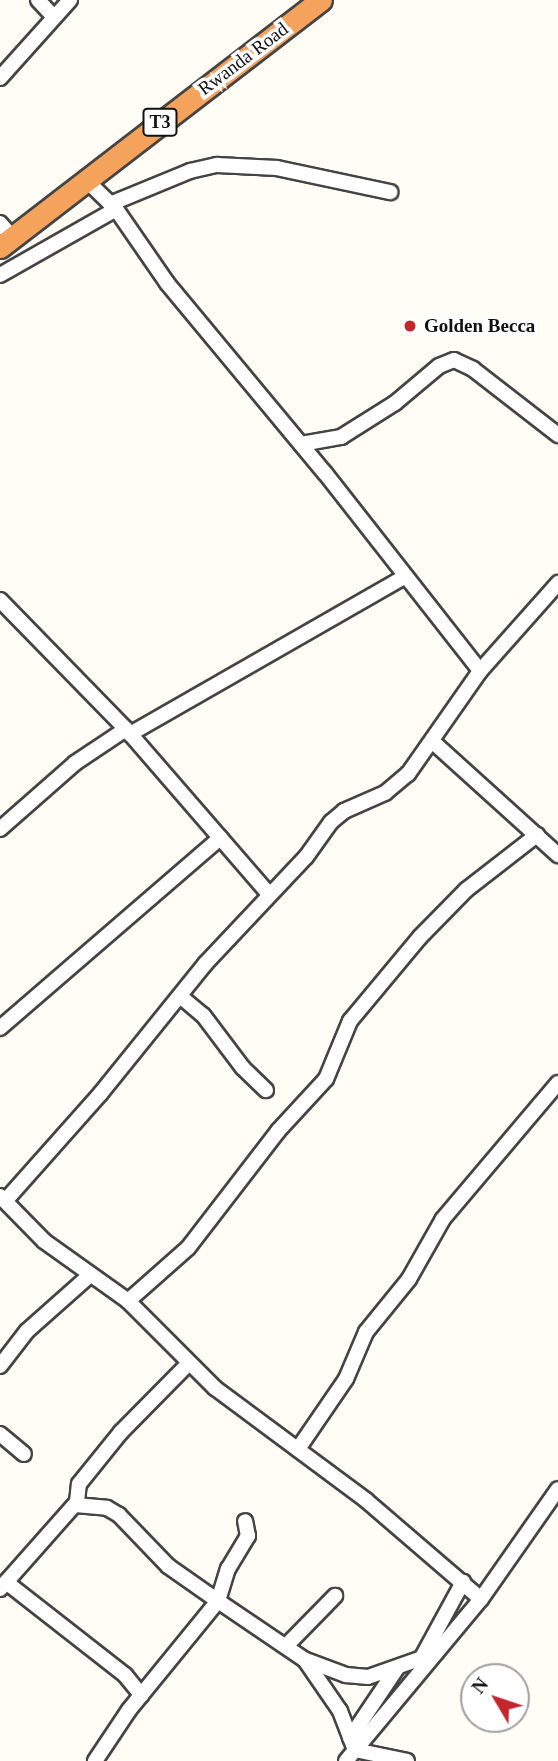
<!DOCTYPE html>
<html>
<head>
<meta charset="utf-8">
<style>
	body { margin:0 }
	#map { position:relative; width:558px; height:1761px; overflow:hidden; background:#fffdf5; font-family:Georgia,serif }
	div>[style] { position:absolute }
	.roads { filter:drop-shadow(2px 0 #444) drop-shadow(-2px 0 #444) drop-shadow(0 2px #444) drop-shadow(0 -2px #444) }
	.minor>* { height:14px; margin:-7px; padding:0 7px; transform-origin:7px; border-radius:7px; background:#fff }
	.highway>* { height:21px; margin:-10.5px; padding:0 10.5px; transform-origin:10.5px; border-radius:10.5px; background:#f5a25d }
	.dots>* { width:19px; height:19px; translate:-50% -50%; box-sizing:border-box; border:4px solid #fff; border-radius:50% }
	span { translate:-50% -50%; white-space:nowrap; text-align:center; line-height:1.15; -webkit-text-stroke:7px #fff; paint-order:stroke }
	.shield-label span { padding:2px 5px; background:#fff; border:2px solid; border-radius:5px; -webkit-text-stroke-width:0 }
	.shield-label { font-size:18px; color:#111; font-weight:700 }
	.street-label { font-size:19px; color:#111 }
	.poi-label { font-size:19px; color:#111; font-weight:700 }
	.left { translate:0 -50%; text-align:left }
	.north { position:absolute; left:460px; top:1663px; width:70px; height:70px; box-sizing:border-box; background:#fff; border:2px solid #a0a0a0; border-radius:50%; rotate:309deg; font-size:19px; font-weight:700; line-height:28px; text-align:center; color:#111 }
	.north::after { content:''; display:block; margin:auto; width:24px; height:32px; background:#c4262e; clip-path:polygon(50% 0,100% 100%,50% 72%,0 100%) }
</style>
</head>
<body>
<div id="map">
	<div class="roads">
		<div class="minor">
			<i style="left:38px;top:0;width:23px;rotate:47deg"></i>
			<i style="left:0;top:78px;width:105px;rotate:-48.1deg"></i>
			<i style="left:85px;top:179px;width:43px;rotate:44.1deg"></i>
			<i style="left:116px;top:209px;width:90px;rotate:55.4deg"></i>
			<i style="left:167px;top:283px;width:247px;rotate:50.3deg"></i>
			<i style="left:325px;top:473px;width:251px;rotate:51.9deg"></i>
			<i style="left:110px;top:204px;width:87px;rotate:-22.4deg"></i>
			<i style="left:190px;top:171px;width:28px;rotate:-13deg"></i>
			<i style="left:217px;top:165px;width:60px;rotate:2.9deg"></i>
			<i style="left:277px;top:168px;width:116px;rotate:12deg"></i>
			<i style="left:0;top:223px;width:18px;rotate:49deg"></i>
			<i style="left:0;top:275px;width:133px;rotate:-29.6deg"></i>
			<i style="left:301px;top:444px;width:41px;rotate:-9.9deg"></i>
			<i style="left:341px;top:437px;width:64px;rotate:-32.2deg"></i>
			<i style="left:395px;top:403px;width:57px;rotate:-40.1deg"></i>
			<i style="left:439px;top:366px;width:16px;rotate:-22deg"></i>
			<i style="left:454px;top:360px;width:21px;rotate:25deg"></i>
			<i style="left:473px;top:369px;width:108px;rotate:37.8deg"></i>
			<i style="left:0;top:600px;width:180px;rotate:45.7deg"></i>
			<i style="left:126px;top:729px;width:217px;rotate:49.1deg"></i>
			<i style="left:130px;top:734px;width:316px;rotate:-29.8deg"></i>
			<i style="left:433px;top:742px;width:169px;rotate:42.1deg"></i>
			<i style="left:0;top:829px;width:100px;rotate:-41.3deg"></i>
			<i style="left:75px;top:763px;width:61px;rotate:-33.7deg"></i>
			<i style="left:180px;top:996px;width:30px;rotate:40deg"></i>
			<i style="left:203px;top:1015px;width:66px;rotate:53deg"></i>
			<i style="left:243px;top:1068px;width:32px;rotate:44deg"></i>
			<i style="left:0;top:1028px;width:291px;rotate:-40.8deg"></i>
			<i style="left:0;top:1196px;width:63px;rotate:45.6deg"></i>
			<i style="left:44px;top:1241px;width:103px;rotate:35.5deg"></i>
			<i style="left:128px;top:1301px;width:123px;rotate:45deg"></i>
			<i style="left:215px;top:1388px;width:189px;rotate:36.6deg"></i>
			<i style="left:367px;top:1501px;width:150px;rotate:40.7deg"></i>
			<i style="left:6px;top:1200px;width:143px;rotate:-48.4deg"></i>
			<i style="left:101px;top:1093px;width:166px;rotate:-51.1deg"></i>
			<i style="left:205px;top:964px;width:147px;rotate:-46.7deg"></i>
			<i style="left:306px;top:857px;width:43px;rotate:-54.5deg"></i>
			<i style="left:331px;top:822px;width:17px;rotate:-40deg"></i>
			<i style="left:344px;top:811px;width:45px;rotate:-23.7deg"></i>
			<i style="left:385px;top:793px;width:30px;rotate:-40deg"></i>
			<i style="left:408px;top:774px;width:126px;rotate:-55deg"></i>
			<i style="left:480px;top:671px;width:118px;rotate:-48.4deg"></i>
			<i style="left:128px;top:1301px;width:80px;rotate:-41.5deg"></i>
			<i style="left:188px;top:1248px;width:148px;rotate:-52.4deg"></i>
			<i style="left:278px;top:1131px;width:71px;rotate:-47.3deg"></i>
			<i style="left:326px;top:1079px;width:63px;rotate:-67.5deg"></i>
			<i style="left:350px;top:1021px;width:109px;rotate:-50.2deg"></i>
			<i style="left:420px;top:937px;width:66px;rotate:-45.6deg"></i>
			<i style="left:466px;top:890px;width:90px;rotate:-37.8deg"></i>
			<i style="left:0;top:1366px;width:44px;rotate:-52.4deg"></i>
			<i style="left:27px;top:1331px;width:84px;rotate:-41.6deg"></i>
			<i style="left:0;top:1434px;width:31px;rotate:40deg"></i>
			<i style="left:298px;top:1449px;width:85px;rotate:-55.6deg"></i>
			<i style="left:346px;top:1379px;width:51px;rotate:-66.9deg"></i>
			<i style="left:366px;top:1332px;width:68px;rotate:-50.9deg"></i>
			<i style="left:409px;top:1279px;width:69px;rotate:-60.5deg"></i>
			<i style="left:443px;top:1219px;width:178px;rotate:-49.8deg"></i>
			<i style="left:75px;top:1505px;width:32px;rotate:5deg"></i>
			<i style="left:107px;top:1508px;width:14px;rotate:30deg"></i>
			<i style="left:119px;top:1515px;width:71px;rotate:46.1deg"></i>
			<i style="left:168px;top:1566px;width:61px;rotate:35deg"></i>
			<i style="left:218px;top:1601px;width:34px;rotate:-73deg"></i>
			<i style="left:228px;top:1569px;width:39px;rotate:-59deg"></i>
			<i style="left:248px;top:1536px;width:15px;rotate:-101deg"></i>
			<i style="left:6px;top:1582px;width:151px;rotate:38deg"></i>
			<i style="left:125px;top:1675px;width:26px;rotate:51deg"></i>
			<i style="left:0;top:1589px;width:116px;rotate:-48.5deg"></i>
			<i style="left:77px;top:1502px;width:18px;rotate:-84deg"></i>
			<i style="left:79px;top:1484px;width:67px;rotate:-51.1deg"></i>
			<i style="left:121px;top:1432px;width:95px;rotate:-45.4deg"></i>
			<i style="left:287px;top:1645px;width:69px;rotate:-45.6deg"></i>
			<i style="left:421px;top:1659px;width:88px;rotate:-61.4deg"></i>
			<i style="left:306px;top:1660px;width:43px;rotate:20.6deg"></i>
			<i style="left:346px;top:1675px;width:22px;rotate:5deg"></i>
			<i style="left:368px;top:1677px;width:72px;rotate:-19.4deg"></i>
			<i style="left:350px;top:1738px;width:84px;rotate:-56.1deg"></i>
			<i style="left:95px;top:1761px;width:61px;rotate:-56.3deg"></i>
			<i style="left:129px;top:1710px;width:141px;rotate:-50.8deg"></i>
			<i style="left:218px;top:1601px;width:105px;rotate:34.1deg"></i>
			<i style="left:305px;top:1660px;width:62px;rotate:55.5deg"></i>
			<i style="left:340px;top:1711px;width:42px;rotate:69deg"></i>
			<i style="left:355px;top:1750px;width:53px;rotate:11.9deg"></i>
			<i style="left:346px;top:1761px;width:211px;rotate:-50.2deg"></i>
			<i style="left:481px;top:1599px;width:134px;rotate:-55deg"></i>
		</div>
		<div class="highway">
			<i style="left:0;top:247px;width:405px;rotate:-37.6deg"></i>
		</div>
	</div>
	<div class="dots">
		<i style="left:410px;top:326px;background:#c4262e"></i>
	</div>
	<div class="shield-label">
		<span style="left:160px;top:122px">T3</span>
	</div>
	<div class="street-label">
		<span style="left:243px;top:59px;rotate:-37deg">Rwanda Road</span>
	</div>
	<div class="poi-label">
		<span class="left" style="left:424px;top:326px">Golden Becca</span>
	</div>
	<div class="north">N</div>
</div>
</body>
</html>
